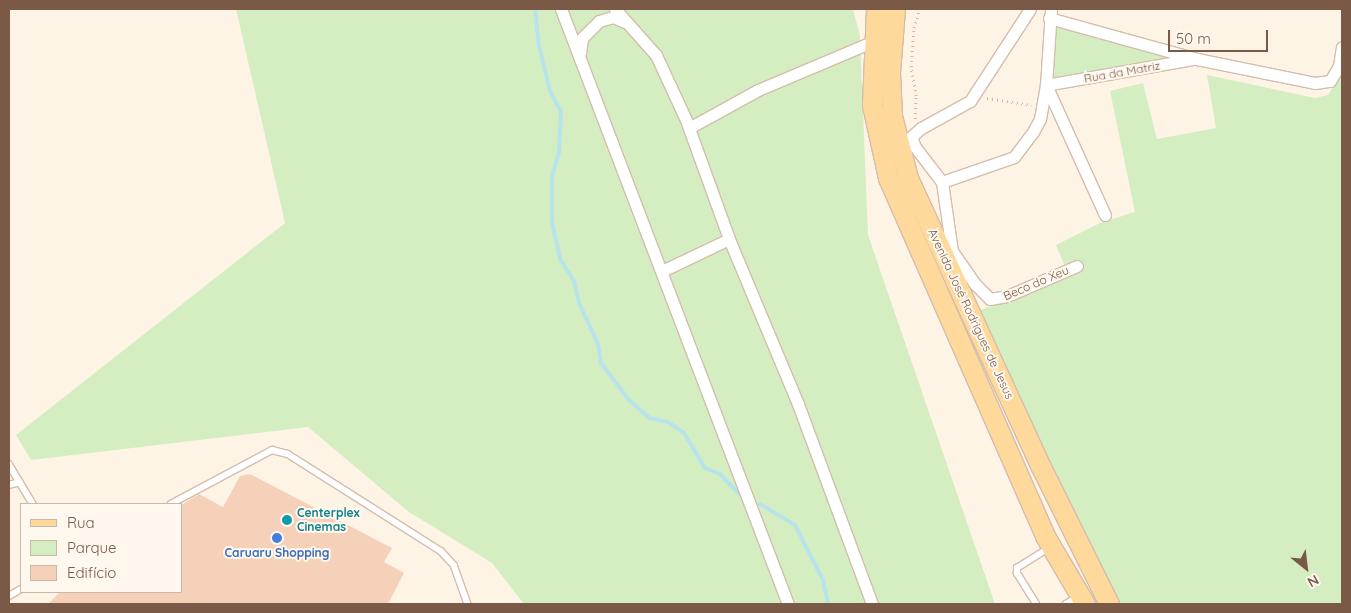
<!DOCTYPE html>
<html>
<head>
<meta charset="utf-8">
<style>
	body { margin:0 }
	#map { position:relative; width:1351px; height:613px; overflow:hidden; background:#fef4e5; font-family:Quicksand,sans-serif }
	div>[style] { position:absolute }
	.green>* { inset:0; background:#d4eec2 }
	.stream>* { height:4px; margin:-2px; padding:0 2px; transform-origin:2px; border-radius:2px; background:#b7e4ea }
	.building>* { inset:0; background:#f6d1ba }
	.path>* { height:2.5px; margin-top:-1.25px; transform-origin:0; background:repeating-linear-gradient(90deg,#dcb49d 0 1px,transparent 0 5px) }
	.roads { filter:drop-shadow(1px 0 #d4bdac) drop-shadow(-1px 0 #d4bdac) drop-shadow(0 1px #d4bdac) drop-shadow(0 -1px #d4bdac) }
	.lane>* { height:5.5px; margin:-2.75px; padding:0 2.75px; transform-origin:2.75px; border-radius:2.75px; background:#fff }
	.street>* { height:11px; margin:-5.5px; padding:0 5.5px; transform-origin:5.5px; border-radius:5.5px; background:#fff }
	.primary>* { height:19px; margin:-9.5px; padding:0 9.5px; transform-origin:9.5px; border-radius:9.5px; background:#ffd99c }
	.dots>* { width:14px; height:14px; translate:-50% -50%; box-sizing:border-box; border:2px solid #fff8ee; border-radius:50% }
	span { translate:-50% -50%; white-space:nowrap; text-align:center; line-height:1.15; -webkit-text-stroke:4px #fff8ee; paint-order:stroke }
	.street-label { font-size:12px; color:#7a5947 }
	.culture-label { font-size:12px; color:#0d838f; font-weight:700 }
	.left { translate:0 -50%; text-align:left }
	.shop-label { font-size:12px; color:#366cbe; font-weight:700 }
	.frame { position:absolute; inset:0; border:10px solid #7a5947; pointer-events:none }
	.legend { position:absolute; left:20px; top:503px; width:162px; height:90px; box-sizing:border-box; background:#fff8ee; border:1px solid #cab8ab; margin:0; padding:6px 9px; list-style:none; font-size:15px; color:#7a5947 }
	.legend li { display:flex; align-items:center; gap:10px; height:25px }
	.legend b { width:25px; border:1px solid #cab8ab }
	.north { position:absolute; left:1281px; top:543px; width:50px; height:50px; -webkit-text-stroke:4px #fff8ee; paint-order:stroke; rotate:151deg; font-size:14px; font-weight:700; line-height:20px; text-align:center; color:#7a5947 }
	.north::after { content:''; display:block; margin:auto; width:18px; height:22px; background:#7a5947; clip-path:polygon(50% 0,100% 100%,50% 72%,0 100%) }
	.scale { position:absolute; left:1168px; top:30px; width:100px; height:22px; box-sizing:border-box; border:2px solid #7a5947; border-top:0; padding-left:6px; font-size:15px; line-height:18px; white-space:nowrap; color:#7a5947; -webkit-text-stroke:4px #fff8ee; paint-order:stroke }
</style>
</head>
<body>
<div id="map">
	<div class="green">
		<i style="clip-path:polygon(236px 9px,853px 9px,860px 36px,868px 235px,995px 604px,524px 604px,492px 563px,409px 512px,308px 427px,31px 460px,16px 435px,285px 223px)"></i>
		<i style="clip-path:polygon(1053px 23px,1179px 61px,1051px 80px)"></i>
		<i style="clip-path:polygon(1342px 56px,1342px 604px,1119px 604px,1105px 584px,978px 311px,1069px 276px,1056px 245px,1100px 223px,1135px 212px,1110px 91px,1143px 83px,1157px 139px,1216px 128px,1207px 75px,1315px 98px,1328px 95px,1336px 82px)"></i>
	</div>
	<div class="stream">
		<i style="left:535px;top:9px;width:37px;rotate:84deg"></i>
		<i style="left:539px;top:46px;width:46px;rotate:76.3deg"></i>
		<i style="left:550px;top:91px;width:24px;rotate:62deg"></i>
		<i style="left:561px;top:112px;width:40px;rotate:92.9deg"></i>
		<i style="left:559px;top:152px;width:25px;rotate:106deg"></i>
		<i style="left:552px;top:176px;width:47px;rotate:90deg"></i>
		<i style="left:552px;top:223px;width:37px;rotate:77deg"></i>
		<i style="left:560px;top:259px;width:26px;rotate:58deg"></i>
		<i style="left:574px;top:281px;width:23px;rotate:77deg"></i>
		<i style="left:579px;top:303px;width:45px;rotate:65.1deg"></i>
		<i style="left:598px;top:344px;width:19px;rotate:81deg"></i>
		<i style="left:601px;top:363px;width:46px;rotate:52.9deg"></i>
		<i style="left:629px;top:400px;width:28px;rotate:41deg"></i>
		<i style="left:650px;top:418px;width:18px;rotate:13deg"></i>
		<i style="left:668px;top:422px;width:19px;rotate:35deg"></i>
		<i style="left:684px;top:433px;width:41px;rotate:59deg"></i>
		<i style="left:705px;top:468px;width:16px;rotate:22deg"></i>
		<i style="left:720px;top:474px;width:33px;rotate:46deg"></i>
		<i style="left:760px;top:504px;width:41px;rotate:31deg"></i>
		<i style="left:795px;top:525px;width:62px;rotate:63deg"></i>
		<i style="left:823px;top:580px;width:25px;rotate:78deg"></i>
	</div>
	<div class="building">
		<i style="clip-path:polygon(250px 474px,392px 548px,384px 562px,404px 573px,388px 604px,48px 604px,60px 592px,181px 592px,181px 505px,199px 494px,223px 507px,240px 476px)"></i>
	</div>
	<div class="path">
		<i style="left:987px;top:98px;width:45px;rotate:9deg"></i>
		<i style="left:915px;top:119px;width:23px;rotate:-88deg"></i>
		<i style="left:916px;top:96px;width:29px;rotate:-100deg"></i>
		<i style="left:911px;top:67px;width:39px;rotate:-86deg"></i>
		<i style="left:914px;top:28px;width:20px;rotate:-75deg"></i>
	</div>
	<div class="roads">
		<div class="lane">
			<i style="left:9px;top:464px;width:47px;rotate:59deg"></i>
			<i style="left:9px;top:485px;width:11px;rotate:-15deg"></i>
			<i style="left:171px;top:504px;width:115px;rotate:-28.1deg"></i>
			<i style="left:272px;top:450px;width:16px;rotate:14deg"></i>
			<i style="left:288px;top:454px;width:181px;rotate:32.4deg"></i>
			<i style="left:441px;top:551px;width:19px;rotate:47deg"></i>
			<i style="left:454px;top:565px;width:41px;rotate:70.3deg"></i>
			<i style="left:9px;top:596px;width:14px;rotate:-30deg"></i>
			<i style="left:1036px;top:604px;width:36px;rotate:-122deg"></i>
			<i style="left:1017px;top:574px;width:6px;rotate:-90deg"></i>
			<i style="left:1017px;top:568px;width:38px;rotate:-32deg"></i>
			<i style="left:1066px;top:604px;width:13px;rotate:-29deg"></i>
		</div>
		<div class="street">
			<i style="left:561px;top:9px;width:637px;rotate:69.12deg"></i>
			<i style="left:615px;top:9px;width:62px;rotate:48.3deg"></i>
			<i style="left:656px;top:55px;width:72px;rotate:65.2deg"></i>
			<i style="left:686px;top:120px;width:127px;rotate:70.1deg"></i>
			<i style="left:729px;top:239px;width:179px;rotate:67.3deg"></i>
			<i style="left:798px;top:404px;width:213px;rotate:69.7deg"></i>
			<i style="left:1030px;top:9px;width:110px;rotate:123.1deg"></i>
			<i style="left:970px;top:101px;width:56px;rotate:151.1deg"></i>
			<i style="left:921px;top:128px;width:13px;rotate:138deg"></i>
			<i style="left:911px;top:137px;width:11px;rotate:68deg"></i>
			<i style="left:915px;top:147px;width:44px;rotate:52.4deg"></i>
			<i style="left:942px;top:182px;width:70px;rotate:81.8deg"></i>
			<i style="left:952px;top:251px;width:40px;rotate:55.1deg"></i>
			<i style="left:975px;top:284px;width:21px;rotate:45deg"></i>
			<i style="left:990px;top:299px;width:17px;rotate:-10deg"></i>
			<i style="left:1007px;top:296px;width:76px;rotate:-23.2deg"></i>
			<i style="left:1049px;top:18px;width:154px;rotate:15.5deg"></i>
			<i style="left:1197px;top:59px;width:120px;rotate:11.5deg"></i>
			<i style="left:1315px;top:83px;width:15px;rotate:-8deg"></i>
			<i style="left:1330px;top:81px;width:17px;rotate:-59deg"></i>
			<i style="left:1339px;top:66px;width:19px;rotate:-81deg"></i>
			<i style="left:580px;top:53px;width:15px;rotate:-82deg"></i>
			<i style="left:582px;top:38px;width:24px;rotate:-45deg"></i>
			<i style="left:599px;top:21px;width:15px;rotate:-16deg"></i>
			<i style="left:613px;top:17px;width:13px;rotate:23deg"></i>
			<i style="left:689px;top:128px;width:79px;rotate:-28.8deg"></i>
			<i style="left:758px;top:90px;width:126px;rotate:-22.9deg"></i>
			<i style="left:942px;top:182px;width:76px;rotate:-19.1deg"></i>
			<i style="left:1014px;top:157px;width:31px;rotate:-53deg"></i>
			<i style="left:1033px;top:132px;width:15px;rotate:-62deg"></i>
			<i style="left:1040px;top:119px;width:35px;rotate:-80deg"></i>
			<i style="left:1046px;top:85px;width:76px;rotate:-86.2deg"></i>
			<i style="left:1105px;top:215px;width:143px;rotate:-114.4deg"></i>
			<i style="left:1046px;top:85px;width:149px;rotate:-10deg"></i>
			<i style="left:662px;top:271px;width:74px;rotate:-25.5deg"></i>
		</div>
		<div class="primary">
			<i style="left:876px;top:9px;width:96px;rotate:92.4deg"></i>
			<i style="left:872px;top:105px;width:75px;rotate:77.6deg"></i>
			<i style="left:888px;top:178px;width:391px;rotate:66.3deg"></i>
			<i style="left:1045px;top:536px;width:79px;rotate:59.5deg"></i>
			<i style="left:895px;top:9px;width:63px;rotate:94.5deg"></i>
			<i style="left:890px;top:72px;width:44px;rotate:87.4deg"></i>
			<i style="left:892px;top:116px;width:64px;rotate:75.5deg"></i>
			<i style="left:908px;top:178px;width:318px;rotate:65.3deg"></i>
			<i style="left:1041px;top:467px;width:153px;rotate:63.6deg"></i>
		</div>
	</div>
	<div class="dots">
		<i style="left:287px;top:520px;background:#0f9aa8"></i>
		<i style="left:277px;top:538px;background:#3f7fe0"></i>
	</div>
	<div class="street-label">
		<span style="left:1122px;top:72px;rotate:-10deg">Rua da Matriz</span>
		<span style="left:1036px;top:283px;rotate:-23deg">Beco do Xeu</span>
		<span style="left:971px;top:314px;rotate:65deg">Avenida José Rodrigues de Jesus</span>
	</div>
	<div class="culture-label">
		<span class="left" style="left:297px;top:520px">Centerplex<br>Cinemas</span>
	</div>
	<div class="shop-label">
		<span style="left:277px;top:553px">Caruaru Shopping</span>
	</div>
	<div class="frame"></div>
	<ul class="legend">
	<li><b style="height:6px;background:#ffd99c"></b>Rua</li>
	<li><b style="height:14px;background:#d4eec2"></b>Parque</li>
	<li><b style="height:14px;background:#f6d1ba"></b>Edifício</li>
	</ul>
	<div class="north">N</div>
	<div class="scale">50 m</div>
</div>
</body>
</html>
